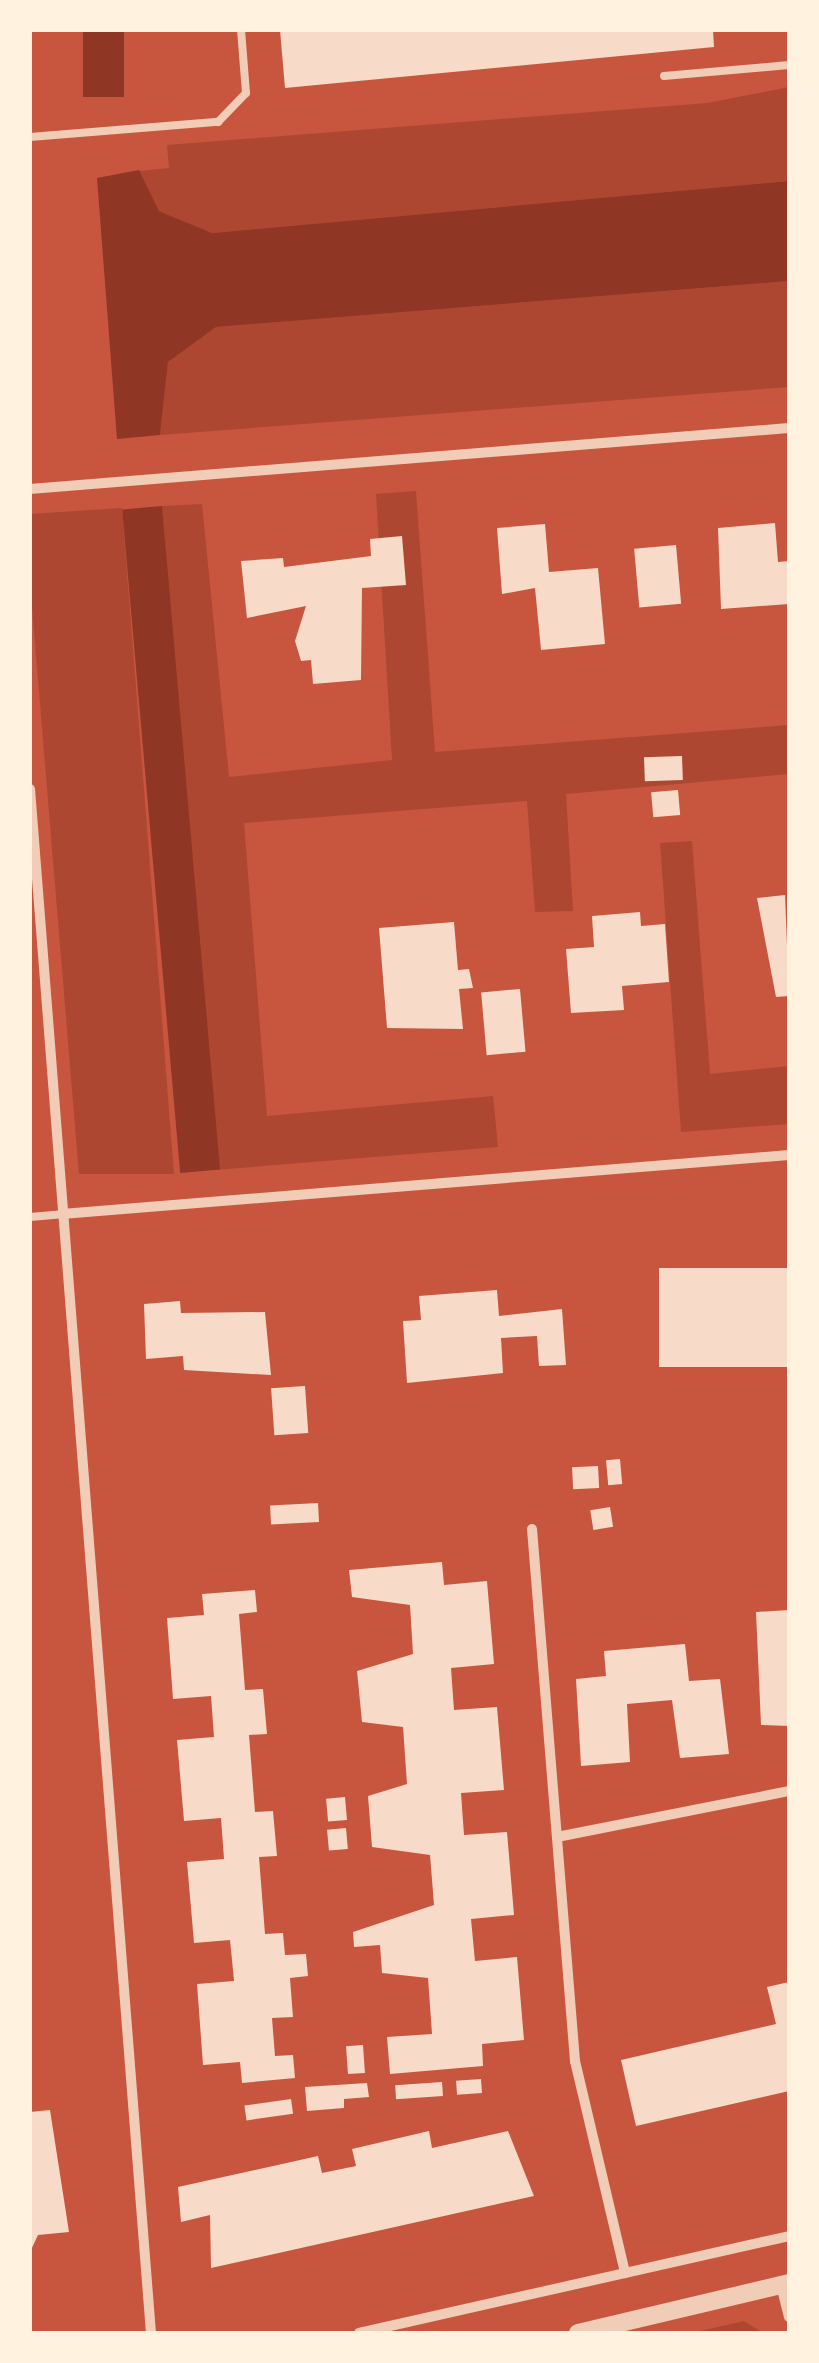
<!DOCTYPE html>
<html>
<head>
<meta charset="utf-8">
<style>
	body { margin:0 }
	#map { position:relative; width:819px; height:2363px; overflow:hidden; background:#c8553d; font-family:Rubik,sans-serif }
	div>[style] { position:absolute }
	.green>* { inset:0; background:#ae4732 }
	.water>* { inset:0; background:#8f3625; transform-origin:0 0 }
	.building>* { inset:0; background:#f7dbc8; transform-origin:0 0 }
	.service>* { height:8px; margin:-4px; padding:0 4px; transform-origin:4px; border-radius:4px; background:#f1ccb7 }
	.minor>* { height:10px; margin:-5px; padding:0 5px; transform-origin:5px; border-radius:5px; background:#f1ccb7 }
	.tertiary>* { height:18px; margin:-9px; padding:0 9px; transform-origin:9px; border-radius:9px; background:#f1ccb7 }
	span { translate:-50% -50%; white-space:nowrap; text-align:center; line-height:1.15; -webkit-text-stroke:10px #fff3e0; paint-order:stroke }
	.frame { position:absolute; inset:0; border:32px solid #fff3e0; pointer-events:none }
</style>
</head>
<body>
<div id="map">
	<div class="green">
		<i style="clip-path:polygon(789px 87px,789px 181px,212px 233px,159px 211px,139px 171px,169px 168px,167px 145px,707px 103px)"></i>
		<i style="clip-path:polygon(789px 281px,789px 387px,160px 435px,168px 362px,216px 327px)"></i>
		<i style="clip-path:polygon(416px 491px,435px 752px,789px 725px,789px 774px,566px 794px,573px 911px,535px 912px,527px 801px,244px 823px,267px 1116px,493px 1096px,498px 1147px,215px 1170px,162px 506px,202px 504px,229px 777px,392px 760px,376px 494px)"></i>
		<i style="clip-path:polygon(122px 508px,174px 1174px,79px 1174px,30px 583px,30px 514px)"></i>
		<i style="clip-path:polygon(692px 841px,710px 1074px,789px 1066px,789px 1124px,681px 1132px,660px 843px)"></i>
		<i style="clip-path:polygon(744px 2321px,763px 2333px,692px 2333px)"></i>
	</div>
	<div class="water">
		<i style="left:83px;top:30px;width:41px;height:67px"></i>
		<i style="clip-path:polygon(139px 170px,159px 211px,212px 233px,789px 181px,789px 281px,216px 327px,168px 362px,160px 435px,117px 439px,97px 178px)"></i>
		<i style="left:162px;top:506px;width:666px;height:40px;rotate:85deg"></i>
	</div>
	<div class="building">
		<i style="clip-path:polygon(280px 30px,713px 30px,714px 47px,285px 88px)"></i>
		<i style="clip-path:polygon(775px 523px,778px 562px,789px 561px,789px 604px,721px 609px,718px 528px)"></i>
		<i style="clip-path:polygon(545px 524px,549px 572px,598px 568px,605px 644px,541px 650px,535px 588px,502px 594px,497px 528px)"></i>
		<i style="clip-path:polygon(402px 536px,406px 585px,362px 588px,361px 680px,313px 684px,311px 660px,301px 661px,295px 641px,306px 606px,247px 618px,241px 561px,283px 558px,284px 567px,371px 556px,370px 539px)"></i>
		<i style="left:676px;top:545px;width:59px;height:42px;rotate:85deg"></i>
		<i style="left:682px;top:756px;width:24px;height:38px;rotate:88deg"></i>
		<i style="left:678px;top:790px;width:25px;height:27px;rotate:85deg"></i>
		<i style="clip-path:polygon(785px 895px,789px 996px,776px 997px,757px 898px)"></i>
		<i style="clip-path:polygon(640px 912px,641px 926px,665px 924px,669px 982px,622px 986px,624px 1010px,571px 1013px,566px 949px,594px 947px,592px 916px)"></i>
		<i style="clip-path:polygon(454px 922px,458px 970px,469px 969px,473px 988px,459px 989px,463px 1029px,387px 1028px,379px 928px)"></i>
		<i style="left:520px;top:989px;width:63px;height:39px;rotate:85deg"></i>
		<i style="left:789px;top:1268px;width:99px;height:130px;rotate:90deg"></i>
		<i style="clip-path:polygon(497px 1290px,499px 1316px,562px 1309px,566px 1365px,539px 1366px,537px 1336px,501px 1338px,503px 1373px,407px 1383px,403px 1321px,421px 1320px,419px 1296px)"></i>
		<i style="clip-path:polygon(180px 1301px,181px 1313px,265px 1312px,271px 1375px,184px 1370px,183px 1356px,146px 1359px,144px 1304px)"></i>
		<i style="left:305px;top:1386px;width:47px;height:34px;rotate:86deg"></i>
		<i style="left:620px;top:1459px;width:25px;height:14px;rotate:85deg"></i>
		<i style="left:598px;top:1466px;width:22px;height:26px;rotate:87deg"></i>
		<i style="left:318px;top:1503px;width:19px;height:48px;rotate:87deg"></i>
		<i style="left:610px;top:1507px;width:20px;height:20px;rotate:81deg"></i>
		<i style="clip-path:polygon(442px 1562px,444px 1585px,487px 1581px,494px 1664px,451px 1668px,454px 1710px,497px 1707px,504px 1790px,461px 1793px,464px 1835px,507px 1832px,514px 1915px,471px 1919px,475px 1961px,517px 1957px,524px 2040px,482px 2044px,483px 2066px,390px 2074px,387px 2037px,432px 2034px,428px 1978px,382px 1973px,380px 1945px,354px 1947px,353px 1932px,434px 1905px,430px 1855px,372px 1847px,368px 1796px,407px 1784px,403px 1727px,362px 1722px,357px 1671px,413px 1654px,410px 1605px,352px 1597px,349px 1570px)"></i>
		<i style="clip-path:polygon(255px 1590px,257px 1612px,239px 1614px,245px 1690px,263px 1689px,267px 1734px,249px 1735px,255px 1812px,273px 1811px,277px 1856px,259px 1857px,265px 1934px,283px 1933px,285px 1955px,306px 1954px,308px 1976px,290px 1978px,293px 2017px,272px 2018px,275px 2056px,293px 2055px,295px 2078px,242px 2083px,240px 2062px,203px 2065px,197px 1984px,234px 1981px,232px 1960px,230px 1940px,194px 1943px,187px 1862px,224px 1859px,221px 1818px,184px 1821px,177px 1740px,214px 1737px,211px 1696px,173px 1699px,167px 1618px,204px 1615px,202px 1594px)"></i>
		<i style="clip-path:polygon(789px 1610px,789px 1726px,761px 1725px,756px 1612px)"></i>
		<i style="clip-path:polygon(685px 1644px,689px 1681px,720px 1679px,729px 1754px,680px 1758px,672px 1700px,627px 1704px,630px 1762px,581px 1766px,576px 1679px,606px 1676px,604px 1651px)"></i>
		<i style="left:345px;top:1797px;width:23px;height:19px;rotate:85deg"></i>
		<i style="left:346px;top:1828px;width:21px;height:19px;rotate:85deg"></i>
		<i style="clip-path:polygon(789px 1982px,789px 2091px,636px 2126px,621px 2060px,776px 2024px,767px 1987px)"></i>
		<i style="left:363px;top:2045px;width:28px;height:17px;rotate:86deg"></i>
		<i style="left:481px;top:2079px;width:14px;height:25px;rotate:86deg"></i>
		<i style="left:442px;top:2082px;width:14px;height:47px;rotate:86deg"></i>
		<i style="clip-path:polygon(367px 2083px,369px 2097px,344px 2099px,344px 2108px,307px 2111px,305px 2087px)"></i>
		<i style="left:291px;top:2099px;width:15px;height:47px;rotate:82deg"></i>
		<i style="clip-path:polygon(50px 2110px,69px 2232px,38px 2235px,30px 2252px,30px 2112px)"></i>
		<i style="clip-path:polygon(429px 2131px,432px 2148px,508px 2131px,534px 2196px,211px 2268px,210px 2215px,181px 2222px,178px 2187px,318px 2156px,322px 2173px,356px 2166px,352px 2149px)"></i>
	</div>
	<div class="service">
		<i style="left:664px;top:76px;width:125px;rotate:-5deg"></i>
		<i style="left:30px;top:137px;width:189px;rotate:-4.6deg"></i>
		<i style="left:218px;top:122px;width:40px;rotate:-46deg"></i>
		<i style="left:246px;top:93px;width:63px;rotate:-94.5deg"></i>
		<i style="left:30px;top:1217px;width:32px;rotate:-5deg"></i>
	</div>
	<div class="minor">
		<i style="left:30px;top:489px;width:761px;rotate:-4.59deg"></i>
		<i style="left:30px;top:789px;width:1549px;rotate:85.52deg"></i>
		<i style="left:62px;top:1214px;width:729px;rotate:-4.64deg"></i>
		<i style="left:532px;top:1529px;width:534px;rotate:85.38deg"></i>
		<i style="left:575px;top:2061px;width:218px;rotate:76.7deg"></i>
		<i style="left:557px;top:1837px;width:237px;rotate:-11.2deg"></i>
		<i style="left:781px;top:2285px;width:33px;rotate:76deg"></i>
		<i style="left:359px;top:2333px;width:441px;rotate:-12.7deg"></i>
	</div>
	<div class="tertiary">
		<i style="left:578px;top:2333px;width:217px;rotate:-13.3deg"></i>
	</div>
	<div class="frame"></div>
</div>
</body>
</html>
